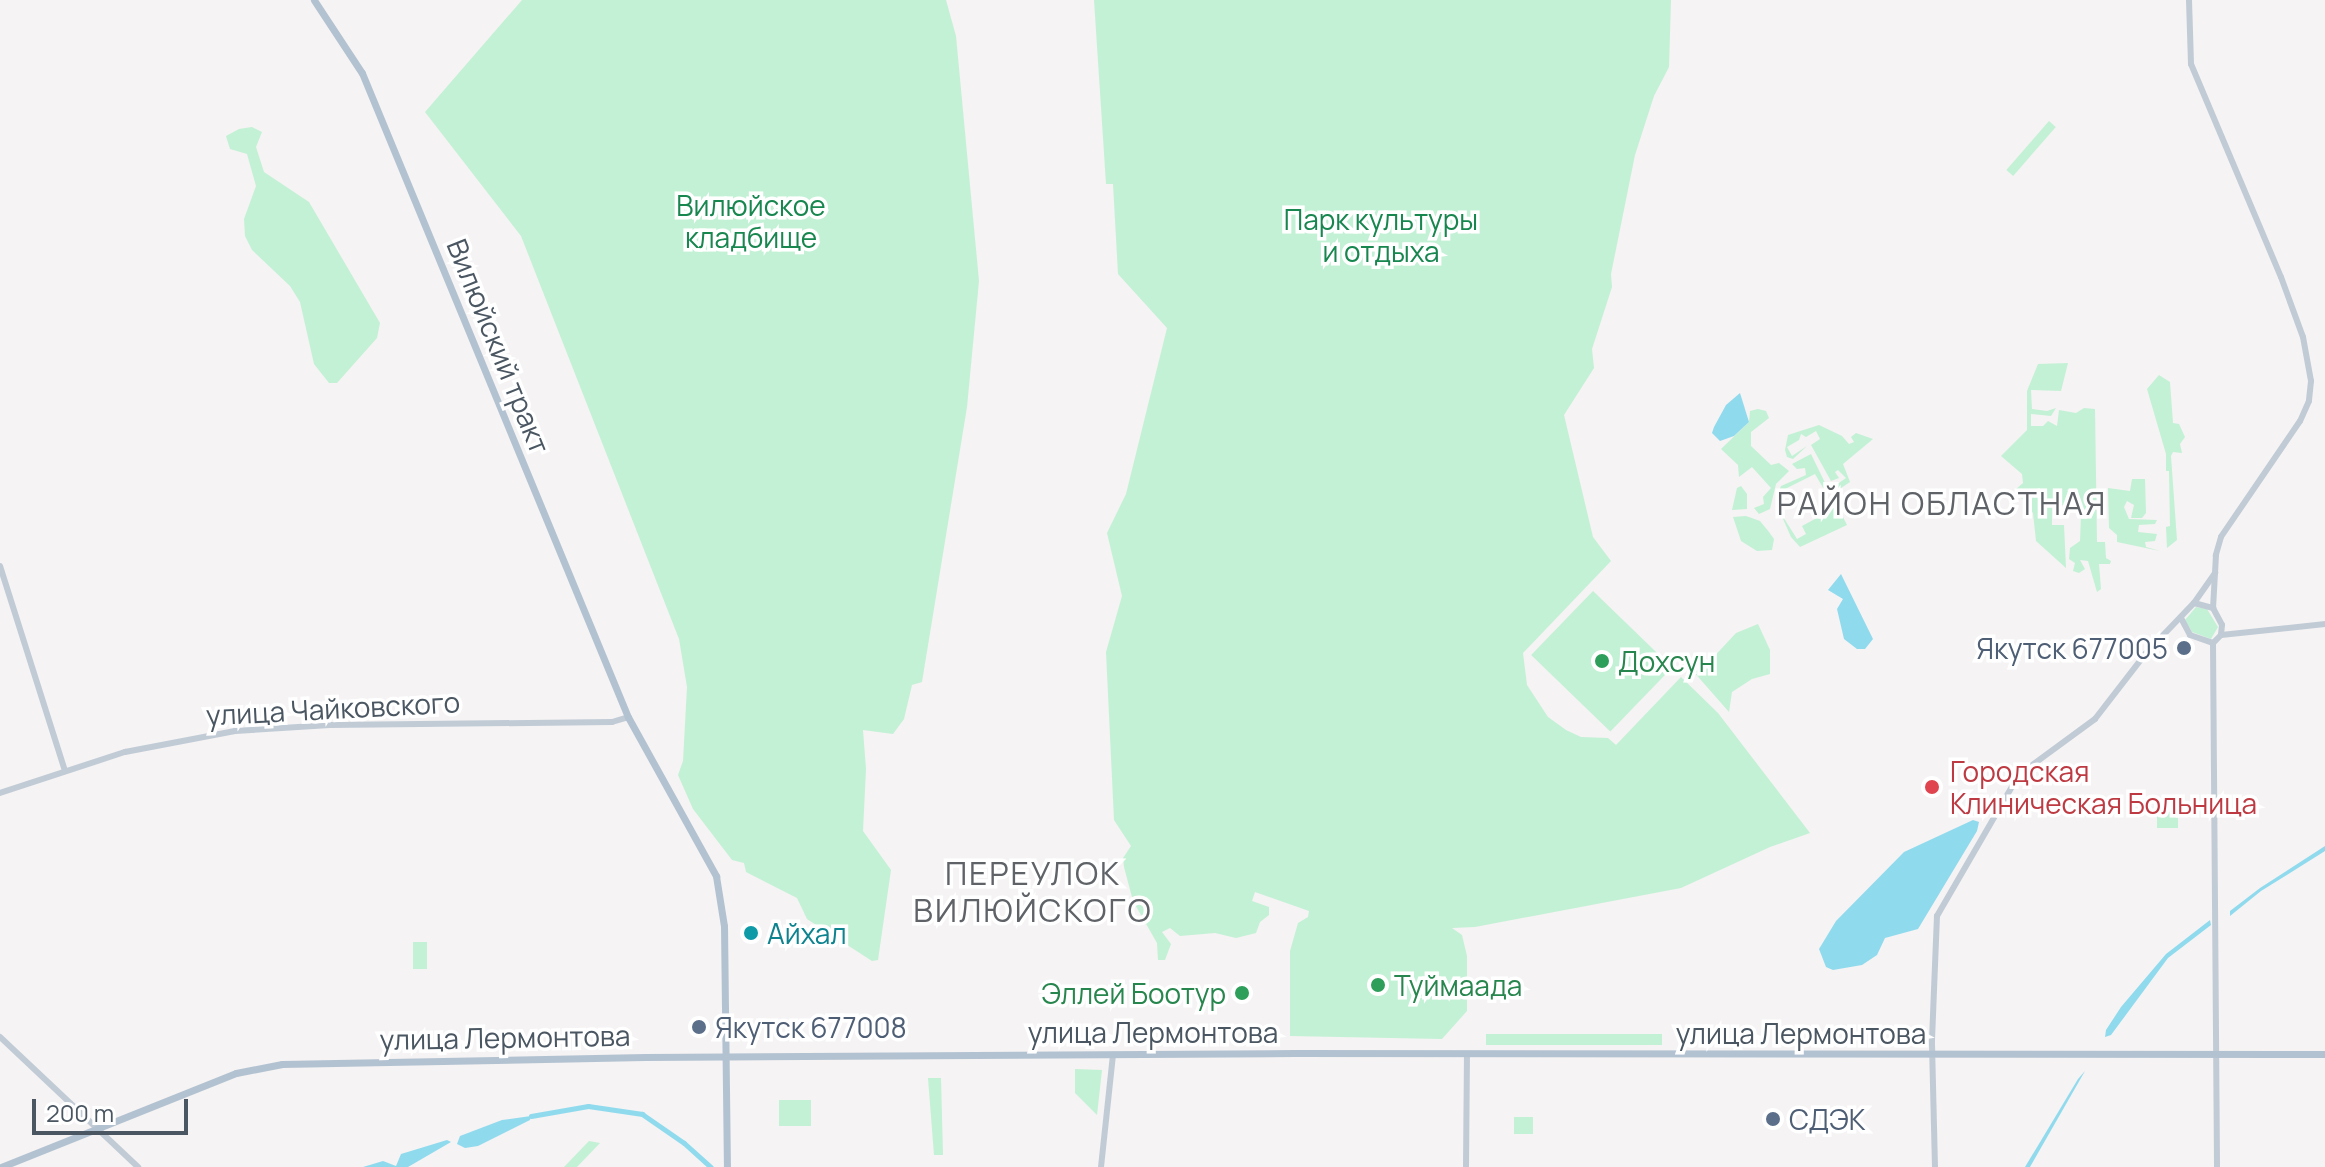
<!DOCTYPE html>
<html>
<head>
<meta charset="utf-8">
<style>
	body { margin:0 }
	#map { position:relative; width:2325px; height:1167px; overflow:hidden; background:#f5f3f3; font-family:Manrope,sans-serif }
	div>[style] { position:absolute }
	.green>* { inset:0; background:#c3f1d5; transform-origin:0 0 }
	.water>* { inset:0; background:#90daee }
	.canal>* { height:5px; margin:-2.5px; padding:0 2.5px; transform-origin:2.5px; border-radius:2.5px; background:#90daee }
	.secondary>* { height:6px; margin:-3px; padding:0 3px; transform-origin:3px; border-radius:3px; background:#c1cbd6 }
	.primary>* { height:7px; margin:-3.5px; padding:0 3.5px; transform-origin:3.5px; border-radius:3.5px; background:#b3c2d1 }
	.dots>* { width:22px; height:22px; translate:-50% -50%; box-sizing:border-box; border:4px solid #fff; border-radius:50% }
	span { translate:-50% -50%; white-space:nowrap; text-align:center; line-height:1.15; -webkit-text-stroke:7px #fff; paint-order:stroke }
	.park-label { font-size:28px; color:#17864f }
	.street-label { font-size:28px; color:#4a5661 }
	.service-label { font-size:28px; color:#4e5e75 }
	.right { translate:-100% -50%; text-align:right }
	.left { translate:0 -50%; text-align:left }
	.leisure-label { font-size:28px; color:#27864d }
	.health-label { font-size:28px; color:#be3a42 }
	.culture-label { font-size:28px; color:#0d838f }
	.quarter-label { font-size:32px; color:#5f6368; letter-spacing:2px }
	.scale { position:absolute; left:32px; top:1099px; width:156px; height:36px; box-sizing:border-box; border:4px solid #4a5661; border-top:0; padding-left:10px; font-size:24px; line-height:28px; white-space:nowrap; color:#4a5661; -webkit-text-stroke:6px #fff; paint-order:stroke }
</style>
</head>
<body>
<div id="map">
	<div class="green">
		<i style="clip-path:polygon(522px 0,946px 0,956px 36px,979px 281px,967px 407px,922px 682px,912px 685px,904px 719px,893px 734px,863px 730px,866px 769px,863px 831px,891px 870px,878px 960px,872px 961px,807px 919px,797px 898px,746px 872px,744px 863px,732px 860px,693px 809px,678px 775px,683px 761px,687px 687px,679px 639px,521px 236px,425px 112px)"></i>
		<i style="clip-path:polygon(1094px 0,1671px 0,1669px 67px,1654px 96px,1635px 155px,1611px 274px,1612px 287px,1592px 349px,1594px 368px,1564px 415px,1593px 537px,1611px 561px,1523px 653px,1527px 685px,1548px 717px,1566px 730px,1581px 737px,1608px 738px,1616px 745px,1681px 677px,1718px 713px,1810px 833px,1770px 847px,1681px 888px,1475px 927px,1452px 928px,1462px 935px,1467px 956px,1467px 1011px,1442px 1039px,1290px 1036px,1290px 951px,1298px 923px,1308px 917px,1309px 911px,1255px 892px,1252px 901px,1269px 907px,1269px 915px,1260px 922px,1256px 933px,1236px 938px,1215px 933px,1180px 936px,1170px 928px,1162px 932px,1171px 944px,1165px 960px,1158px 960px,1157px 943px,1133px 901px,1124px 867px,1123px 858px,1131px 846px,1114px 820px,1106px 652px,1122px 596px,1107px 533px,1126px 494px,1167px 328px,1118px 274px,1113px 184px,1106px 184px)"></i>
		<i style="left:2049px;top:121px;width:9px;height:65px;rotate:41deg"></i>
		<i style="clip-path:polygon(252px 127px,262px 132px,256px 147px,264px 172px,309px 202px,380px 323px,377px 338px,337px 383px,329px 383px,314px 364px,300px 302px,290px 286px,252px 250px,245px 236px,244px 219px,256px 186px,247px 154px,230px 149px,226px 136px,239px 129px)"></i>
		<i style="clip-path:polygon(2068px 363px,2061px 391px,2031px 390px,2032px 409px,2047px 411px,2056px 408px,2051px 416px,2031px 414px,2031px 426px,2043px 426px,2048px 421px,2057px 426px,2059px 410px,2076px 413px,2084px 408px,2095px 409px,2097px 542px,2105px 542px,2106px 558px,2111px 561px,2110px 564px,2099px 564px,2101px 589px,2097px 592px,2088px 561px,2080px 560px,2085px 569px,2079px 573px,2073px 571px,2075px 563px,2069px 559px,2070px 548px,2080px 541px,2081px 515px,2087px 510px,2065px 505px,2052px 507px,2052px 525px,2064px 525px,2066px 568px,2036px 541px,2033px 513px,2015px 490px,2023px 483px,2022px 474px,2001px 456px,2027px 430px,2027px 391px,2038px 364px)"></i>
		<i style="clip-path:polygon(2159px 375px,2170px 382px,2173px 423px,2179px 424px,2185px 437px,2180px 444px,2182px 453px,2173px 452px,2171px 456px,2177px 540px,2167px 548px,2166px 527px,2170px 526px,2169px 471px,2166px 471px,2166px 454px,2147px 389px)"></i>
		<i style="clip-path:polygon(1758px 409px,1766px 411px,1769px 418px,1751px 432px,1751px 446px,1771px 465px,1779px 463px,1789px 471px,1776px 484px,1770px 509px,1759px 514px,1754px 508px,1764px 504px,1763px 497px,1771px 488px,1752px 467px,1739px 477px,1738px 465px,1721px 449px,1749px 422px,1750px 411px)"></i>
		<i style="clip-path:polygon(1819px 425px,1842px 436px,1849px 444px,1854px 442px,1851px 437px,1856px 433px,1873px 439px,1843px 464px,1850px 482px,1838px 490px,1834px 489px,1836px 485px,1846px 478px,1838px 470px,1835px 472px,1839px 478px,1831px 481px,1811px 445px,1820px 439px,1816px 431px,1806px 437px,1801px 434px,1799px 440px,1787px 447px,1792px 456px,1807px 446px,1793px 459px,1787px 457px,1785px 450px,1788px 435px)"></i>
		<i style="clip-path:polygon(1811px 454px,1828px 489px,1825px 491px,1815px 474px,1781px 491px,1786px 503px,1777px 508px,1777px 496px,1781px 486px,1806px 475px,1805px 468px,1797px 469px,1792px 464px)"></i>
		<i style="clip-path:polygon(2132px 479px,2145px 479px,2146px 513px,2142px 518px,2131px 518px,2134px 505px,2127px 501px,2124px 507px,2129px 519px,2157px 520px,2155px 524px,2139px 525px,2138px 532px,2157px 534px,2155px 541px,2145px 542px,2146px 547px,2160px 551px,2117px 542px,2117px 535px,2109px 528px,2108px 488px,2130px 491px)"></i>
		<i style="clip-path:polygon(1741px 486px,1747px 494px,1747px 509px,1732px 510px,1737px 488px)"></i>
		<i style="clip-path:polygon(1825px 498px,1835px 501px,1847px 525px,1800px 547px,1791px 537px,1780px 512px,1797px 539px,1806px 534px,1802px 526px,1826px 513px,1820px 501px)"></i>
		<i style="clip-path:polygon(1746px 516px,1760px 521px,1769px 532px,1774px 539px,1772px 550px,1757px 551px,1741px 541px,1733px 517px)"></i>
		<i style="left:1593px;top:591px;width:110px;height:89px;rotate:44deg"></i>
		<i style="clip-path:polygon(2196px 607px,2207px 609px,2218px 627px,2211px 639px,2192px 632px,2185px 620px)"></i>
		<i style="clip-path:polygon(1758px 624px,1770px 650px,1770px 674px,1752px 679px,1732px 692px,1729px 712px,1693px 671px,1709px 662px,1736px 633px)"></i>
		<i style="left:2178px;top:812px;width:16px;height:21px;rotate:90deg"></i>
		<i style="left:427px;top:942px;width:27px;height:14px;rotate:90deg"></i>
		<i style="left:1486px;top:1034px;width:176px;height:11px"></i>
		<i style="clip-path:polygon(1075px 1069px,1102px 1070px,1097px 1115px,1075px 1093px)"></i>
		<i style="clip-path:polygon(928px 1078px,941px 1078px,943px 1155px,934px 1155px)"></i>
		<i style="left:779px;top:1100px;width:32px;height:26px"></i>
		<i style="left:1514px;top:1117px;width:19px;height:17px"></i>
		<i style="clip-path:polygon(589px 1141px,600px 1143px,577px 1167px,564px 1167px)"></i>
	</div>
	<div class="water">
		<i style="clip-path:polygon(1740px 393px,1749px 422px,1734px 436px,1720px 441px,1712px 433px,1714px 427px,1726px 405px)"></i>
		<i style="clip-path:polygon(1841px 574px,1873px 639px,1865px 649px,1857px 649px,1844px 639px,1837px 609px,1843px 599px,1828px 590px)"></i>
		<i style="clip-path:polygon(1973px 820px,1979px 822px,1977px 831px,1918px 929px,1885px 938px,1877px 955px,1862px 965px,1833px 970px,1826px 967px,1819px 949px,1836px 921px,1904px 852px)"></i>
		<i style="clip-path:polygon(2325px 846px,2325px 851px,2261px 891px,2230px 916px,2230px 911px,2260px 888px)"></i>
		<i style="clip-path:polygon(2210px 920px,2211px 925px,2168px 958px,2111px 1035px,2105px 1037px,2106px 1030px,2121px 1007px,2166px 954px)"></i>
		<i style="clip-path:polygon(2085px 1071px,2030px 1167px,2025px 1167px,2078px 1079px)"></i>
		<i style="clip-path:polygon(531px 1116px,530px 1120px,478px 1146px,465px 1148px,457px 1144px,460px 1136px,502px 1120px)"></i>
		<i style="clip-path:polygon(447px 1140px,451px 1142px,408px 1167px,363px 1167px,383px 1161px,396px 1166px,401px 1154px)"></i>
	</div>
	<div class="canal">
		<i style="left:531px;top:1116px;width:58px;rotate:-10deg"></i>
		<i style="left:588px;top:1106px;width:55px;rotate:8.4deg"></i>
		<i style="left:642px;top:1114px;width:51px;rotate:34.6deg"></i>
		<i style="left:684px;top:1143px;width:36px;rotate:42deg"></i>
	</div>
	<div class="secondary">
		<i style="left:2189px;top:0;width:64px;rotate:88.2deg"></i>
		<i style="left:2191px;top:64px;width:231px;rotate:67.1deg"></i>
		<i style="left:2281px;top:277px;width:64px;rotate:69.9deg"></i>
		<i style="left:2303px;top:337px;width:45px;rotate:79.7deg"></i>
		<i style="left:2311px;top:381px;width:20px;rotate:96deg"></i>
		<i style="left:2309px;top:401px;width:22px;rotate:114deg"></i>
		<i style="left:2300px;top:421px;width:140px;rotate:124.3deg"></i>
		<i style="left:2221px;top:537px;width:19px;rotate:106deg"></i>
		<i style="left:2216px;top:555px;width:53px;rotate:93.2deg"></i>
		<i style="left:0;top:566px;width:215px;rotate:72.4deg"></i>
		<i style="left:2194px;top:603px;width:20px;rotate:15deg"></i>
		<i style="left:2213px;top:608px;width:19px;rotate:62deg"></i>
		<i style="left:2222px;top:625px;width:10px;rotate:96deg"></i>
		<i style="left:2221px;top:635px;width:11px;rotate:135deg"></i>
		<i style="left:2181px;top:618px;width:19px;rotate:62deg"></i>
		<i style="left:2190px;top:635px;width:24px;rotate:19deg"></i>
		<i style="left:2221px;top:635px;width:105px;rotate:-6deg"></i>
		<i style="left:2213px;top:643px;width:524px;rotate:89.56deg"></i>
		<i style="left:0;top:793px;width:132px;rotate:-18.2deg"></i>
		<i style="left:125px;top:752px;width:112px;rotate:-10.8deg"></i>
		<i style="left:235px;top:731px;width:95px;rotate:-3.6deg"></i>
		<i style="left:330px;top:725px;width:282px;rotate:-0.6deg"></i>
		<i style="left:612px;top:722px;width:17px;rotate:-17deg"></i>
		<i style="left:0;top:1037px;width:190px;rotate:43.3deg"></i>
		<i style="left:1101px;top:1167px;width:113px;rotate:-83.9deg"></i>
		<i style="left:1466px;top:1167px;width:112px;rotate:-89.5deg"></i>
		<i style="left:1935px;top:1167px;width:127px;rotate:-91.4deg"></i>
		<i style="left:1932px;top:1040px;width:124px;rotate:-87.7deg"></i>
		<i style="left:1937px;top:916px;width:154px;rotate:-59.9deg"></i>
		<i style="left:2014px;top:783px;width:16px;rotate:-50deg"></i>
		<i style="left:2024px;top:771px;width:88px;rotate:-36.2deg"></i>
		<i style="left:2095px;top:719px;width:83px;rotate:-52.3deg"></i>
		<i style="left:2146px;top:653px;width:69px;rotate:-46.2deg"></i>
		<i style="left:2194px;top:603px;width:37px;rotate:-55deg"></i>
	</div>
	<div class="primary">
		<i style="left:314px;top:0;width:87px;rotate:56.7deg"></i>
		<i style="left:362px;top:73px;width:697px;rotate:67.56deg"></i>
		<i style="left:628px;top:717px;width:182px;rotate:61deg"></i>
		<i style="left:716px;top:876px;width:51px;rotate:80.9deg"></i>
		<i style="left:724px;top:926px;width:241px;rotate:89.3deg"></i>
		<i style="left:1px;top:1167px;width:253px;rotate:-21.8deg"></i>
		<i style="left:236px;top:1073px;width:47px;rotate:-11.1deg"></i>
		<i style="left:282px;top:1064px;width:363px;rotate:-1.1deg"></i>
		<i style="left:645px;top:1057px;width:649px;rotate:-0.35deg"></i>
		<i style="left:1294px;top:1053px;width:1031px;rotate:0.06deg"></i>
	</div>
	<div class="dots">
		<i style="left:2184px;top:648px;background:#5c6f8a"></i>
		<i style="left:1602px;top:661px;background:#2e9e5b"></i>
		<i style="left:1932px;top:787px;background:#e0444e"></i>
		<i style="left:751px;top:933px;background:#0f9aa8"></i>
		<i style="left:1378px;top:985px;background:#2e9e5b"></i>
		<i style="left:1242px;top:993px;background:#2e9e5b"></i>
		<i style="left:699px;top:1027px;background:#5c6f8a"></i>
		<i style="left:1773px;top:1119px;background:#5c6f8a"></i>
	</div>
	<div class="park-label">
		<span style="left:751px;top:221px">Вилюйское<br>кладбище</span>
		<span style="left:1381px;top:235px">Парк культуры<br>и отдыха</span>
	</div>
	<div class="street-label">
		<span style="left:499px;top:346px;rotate:68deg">Вилюйский тракт</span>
		<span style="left:333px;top:708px;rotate:-3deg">улица Чайковского</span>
		<span style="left:1153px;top:1032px">улица Лермонтова</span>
		<span style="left:1801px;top:1033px">улица Лермонтова</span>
		<span style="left:505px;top:1037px;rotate:-1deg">улица Лермонтова</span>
	</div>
	<div class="service-label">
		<span class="right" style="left:2168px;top:648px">Якутск 677005</span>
		<span class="left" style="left:715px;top:1027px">Якутск 677008</span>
		<span class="left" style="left:1789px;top:1119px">СДЭК</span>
	</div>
	<div class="leisure-label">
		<span class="left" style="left:1618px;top:661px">Дохсун</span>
		<span class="left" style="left:1394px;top:985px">Туймаада</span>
		<span class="right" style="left:1226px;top:993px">Эллей Боотур</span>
	</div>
	<div class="health-label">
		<span class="left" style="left:1950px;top:787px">Городская<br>Клиническая Больница</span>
	</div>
	<div class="culture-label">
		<span class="left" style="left:767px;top:933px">Айхал</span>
	</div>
	<div class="quarter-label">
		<span style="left:1942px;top:503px">РАЙОН ОБЛАСТНАЯ</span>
		<span style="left:1033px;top:892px">ПЕРЕУЛОК<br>ВИЛЮЙСКОГО</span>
	</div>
	<div class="scale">200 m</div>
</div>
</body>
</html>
